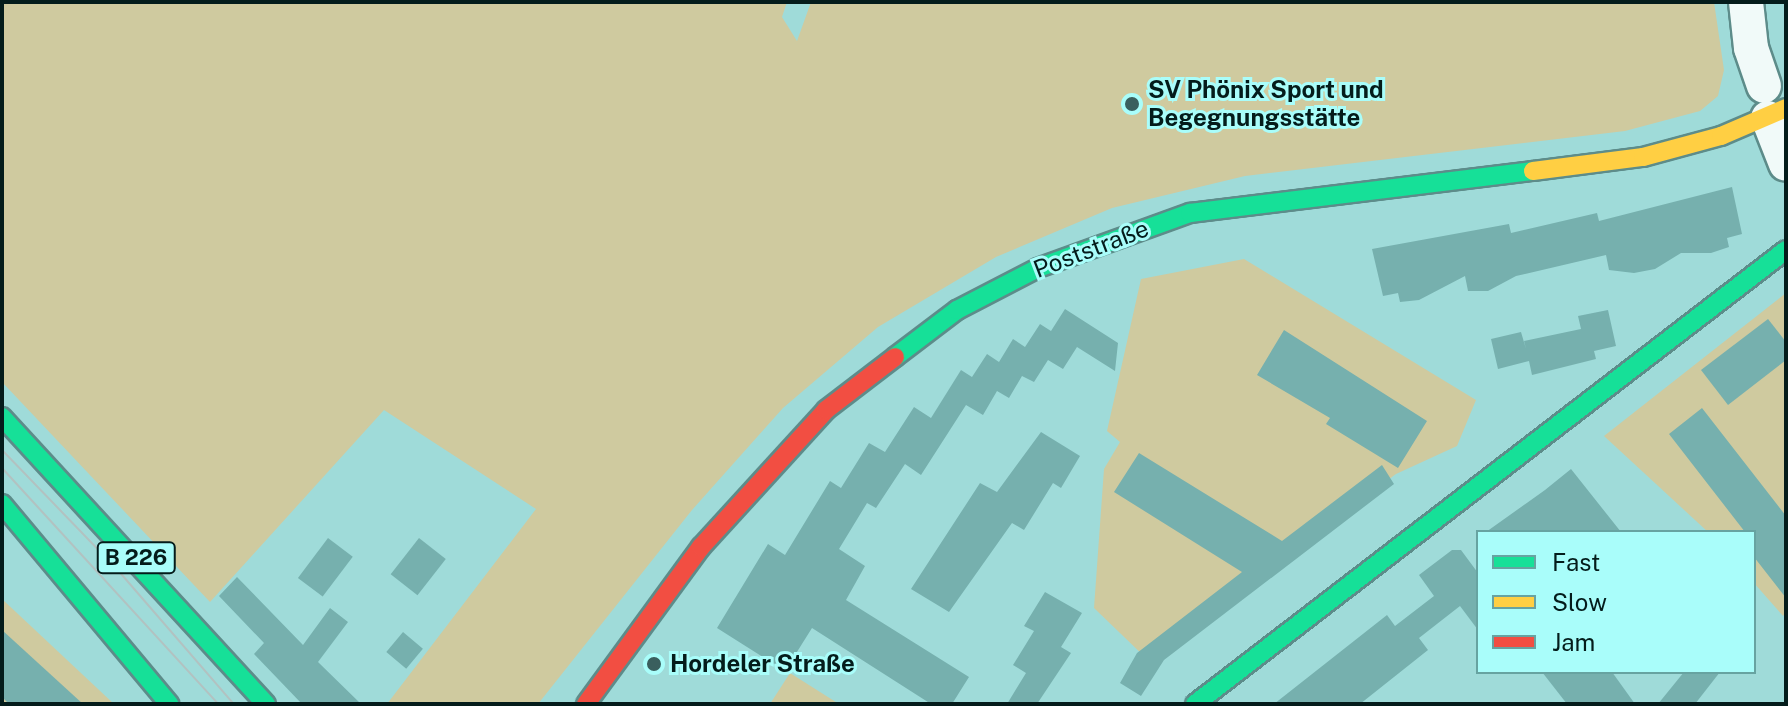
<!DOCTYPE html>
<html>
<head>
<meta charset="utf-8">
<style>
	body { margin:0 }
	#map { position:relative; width:1788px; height:706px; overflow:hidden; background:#9fdbd9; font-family:"Public Sans",sans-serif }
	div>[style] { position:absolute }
	.green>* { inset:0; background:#cfca9f }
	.building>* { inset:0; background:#76b0ae; transform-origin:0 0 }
	.roads { filter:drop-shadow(2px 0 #5d8c8a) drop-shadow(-2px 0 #5d8c8a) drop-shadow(0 2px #5d8c8a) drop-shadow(0 -2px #5d8c8a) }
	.street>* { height:34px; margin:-17px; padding:0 17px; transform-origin:17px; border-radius:17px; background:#f1faf9 }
	.fast>* { height:18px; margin:-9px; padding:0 9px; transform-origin:9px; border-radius:9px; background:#16e098 }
	.slow>* { height:18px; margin:-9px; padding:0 9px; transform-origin:9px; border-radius:9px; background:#ffcf43 }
	.jam>* { height:18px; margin:-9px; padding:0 9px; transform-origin:9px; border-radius:9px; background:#f24e42 }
	.tram>* { height:2px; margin:-1px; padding:0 1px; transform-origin:1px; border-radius:1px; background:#b2c2c1 }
	.dots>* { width:22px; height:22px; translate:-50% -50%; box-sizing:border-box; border:4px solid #a9fdfa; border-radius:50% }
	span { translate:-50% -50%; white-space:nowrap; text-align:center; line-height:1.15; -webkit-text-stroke:6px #a9fdfa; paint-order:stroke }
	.shield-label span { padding:2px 6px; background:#a9fdfa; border:2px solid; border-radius:6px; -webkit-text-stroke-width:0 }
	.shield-label { font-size:22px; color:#041c1b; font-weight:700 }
	.poi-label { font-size:24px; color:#041c1b; font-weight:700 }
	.left { translate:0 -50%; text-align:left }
	.street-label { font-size:24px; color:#041c1b }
	.frame { position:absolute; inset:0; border:4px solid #041c1b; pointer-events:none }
	.legend { position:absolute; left:1476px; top:530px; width:280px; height:144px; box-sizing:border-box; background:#a9fdfa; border:2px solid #67a3a1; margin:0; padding:10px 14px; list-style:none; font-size:24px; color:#041c1b }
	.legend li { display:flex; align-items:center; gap:16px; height:40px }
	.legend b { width:40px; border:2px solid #67a3a1 }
</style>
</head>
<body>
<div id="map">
	<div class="green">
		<i style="clip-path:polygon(2px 2px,787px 2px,782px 17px,797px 41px,811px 2px,1714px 2px,1724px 70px,1718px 96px,1700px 111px,1625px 131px,1245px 176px,1112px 208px,996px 257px,878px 327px,783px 408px,692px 510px,538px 704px,387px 704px,536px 509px,384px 410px,210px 602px,2px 382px)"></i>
		<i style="clip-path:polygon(1244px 259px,1476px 400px,1457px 446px,1396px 474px,1147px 659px,1094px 608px,1104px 469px,1120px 442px,1107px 431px,1141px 279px)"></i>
		<i style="clip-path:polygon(1786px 293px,1786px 612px,1783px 616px,1754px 583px,1754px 532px,1708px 532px,1604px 436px)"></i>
		<i style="clip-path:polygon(2px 599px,114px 704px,2px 704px)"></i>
		<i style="clip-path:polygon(790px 673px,839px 704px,770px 704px)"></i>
	</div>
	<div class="building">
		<i style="clip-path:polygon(1732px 187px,1742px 234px,1727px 238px,1729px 247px,1711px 253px,1681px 253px,1655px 269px,1634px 273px,1609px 270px,1606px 255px,1516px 276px,1488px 291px,1468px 291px,1465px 276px,1419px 300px,1400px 302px,1398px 293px,1383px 296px,1372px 249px,1509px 224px,1511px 233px,1597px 213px,1599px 221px)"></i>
		<i style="clip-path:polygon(1065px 309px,1118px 343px,1115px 371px,1077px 347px,1063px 369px,1048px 360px,1034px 382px,1022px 376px,1009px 398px,997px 391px,983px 415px,966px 405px,921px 475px,905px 464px,876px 508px,867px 503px,839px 549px,865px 566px,846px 600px,969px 677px,952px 704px,931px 704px,812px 628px,785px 671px,717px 628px,768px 544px,785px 555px,830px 481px,841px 488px,869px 443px,885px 452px,914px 407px,931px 418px,961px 370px,972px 377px,987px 354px,999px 362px,1013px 339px,1025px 347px,1040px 324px,1051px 331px)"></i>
		<i style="clip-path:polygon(1608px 310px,1616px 346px,1594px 351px,1596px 359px,1532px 375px,1529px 361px,1498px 369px,1491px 339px,1521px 332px,1526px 349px,1524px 341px,1581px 329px,1578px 316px)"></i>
		<i style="clip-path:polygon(1768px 319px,1786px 342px,1786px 360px,1728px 405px,1701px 370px)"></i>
		<i style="clip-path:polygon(1284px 330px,1427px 421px,1398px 468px,1326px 424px,1330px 418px,1257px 375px)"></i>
		<i style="clip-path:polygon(1702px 408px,1786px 516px,1786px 598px,1754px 557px,1754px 532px,1745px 532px,1669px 434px)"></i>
		<i style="clip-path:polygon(1041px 432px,1080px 456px,1061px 488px,1053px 483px,1024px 530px,1012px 523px,949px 612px,911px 589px,980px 483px,997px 492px)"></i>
		<i style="clip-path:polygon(1139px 453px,1282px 541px,1382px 465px,1394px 484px,1164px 660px,1141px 696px,1120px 683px,1137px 653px,1242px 572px,1114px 492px)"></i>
		<i style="clip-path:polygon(1571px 469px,1621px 532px,1486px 532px,1545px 490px)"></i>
		<i style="left:328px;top:538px;width:31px;height:50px;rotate:37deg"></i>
		<i style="left:419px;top:538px;width:34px;height:46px;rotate:38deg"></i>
		<i style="clip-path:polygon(1452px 550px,1461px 550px,1478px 573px,1478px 630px,1460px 606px,1419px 638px,1428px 650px,1360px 704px,1274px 704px,1387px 615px,1395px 626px,1434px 596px,1419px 575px)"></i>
		<i style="clip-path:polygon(237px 577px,303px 645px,330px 608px,348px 622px,318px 662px,361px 704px,302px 704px,254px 654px,264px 643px,219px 596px)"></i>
		<i style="clip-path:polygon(1045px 592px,1082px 613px,1061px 647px,1071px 653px,1037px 704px,1007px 704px,1026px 673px,1013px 665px,1034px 631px,1024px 626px)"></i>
		<i style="clip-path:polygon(2px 630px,83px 704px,9px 704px,2px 697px)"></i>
		<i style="left:403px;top:632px;width:26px;height:26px;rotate:40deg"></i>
		<i style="clip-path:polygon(1542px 672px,1612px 672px,1635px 704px,1567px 704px)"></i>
		<i style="clip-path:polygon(1684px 672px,1720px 672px,1695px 704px,1658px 704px)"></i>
	</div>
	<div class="roads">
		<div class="street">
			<i style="left:1746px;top:2px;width:46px;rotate:83.8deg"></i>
			<i style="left:1751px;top:48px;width:40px;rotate:71.1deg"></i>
			<i style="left:1768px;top:118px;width:49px;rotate:68.6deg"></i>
		</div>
		<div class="fast">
			<i style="left:895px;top:357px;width:78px;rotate:-37.2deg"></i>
			<i style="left:957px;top:310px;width:91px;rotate:-27.4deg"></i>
			<i style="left:1038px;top:268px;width:162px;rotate:-19.9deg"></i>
			<i style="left:1190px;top:213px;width:346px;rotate:-7deg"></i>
			<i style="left:2px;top:417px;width:390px;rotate:47.4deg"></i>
			<i style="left:2px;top:504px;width:261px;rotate:50.1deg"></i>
			<i style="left:1195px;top:704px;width:745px;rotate:-37.53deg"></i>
		</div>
		<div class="slow">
			<i style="left:1533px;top:171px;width:111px;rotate:-7.3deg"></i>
			<i style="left:1643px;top:157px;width:81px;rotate:-15.1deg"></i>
			<i style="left:1721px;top:136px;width:71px;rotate:-23.3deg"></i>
		</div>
		<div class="jam">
			<i style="left:586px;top:704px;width:195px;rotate:-53.8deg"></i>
			<i style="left:701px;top:547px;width:185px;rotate:-47.6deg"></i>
			<i style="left:826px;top:410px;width:87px;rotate:-37.5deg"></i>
		</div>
	</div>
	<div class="tram">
		<i style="left:2px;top:450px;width:164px;rotate:46deg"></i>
		<i style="left:116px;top:568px;width:180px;rotate:49.1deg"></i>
		<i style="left:2px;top:468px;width:320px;rotate:47.5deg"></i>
	</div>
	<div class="dots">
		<i style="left:1132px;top:104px;background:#3a5f5e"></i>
		<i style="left:654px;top:664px;background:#3a5f5e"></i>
	</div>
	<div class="shield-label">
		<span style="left:136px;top:558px">B 226</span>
	</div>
	<div class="poi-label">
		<span class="left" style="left:1148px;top:104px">SV Phönix Sport und<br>Begegnungsstätte</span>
		<span class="left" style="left:670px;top:664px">Hordeler Straße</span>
	</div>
	<div class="street-label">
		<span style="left:1091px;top:249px;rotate:-21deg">Poststraße</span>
	</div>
	<div class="frame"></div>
	<ul class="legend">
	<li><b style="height:10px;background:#16e098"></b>Fast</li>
	<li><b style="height:10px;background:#ffcf43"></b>Slow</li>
	<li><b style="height:10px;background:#f24e42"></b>Jam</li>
	</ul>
</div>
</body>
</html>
